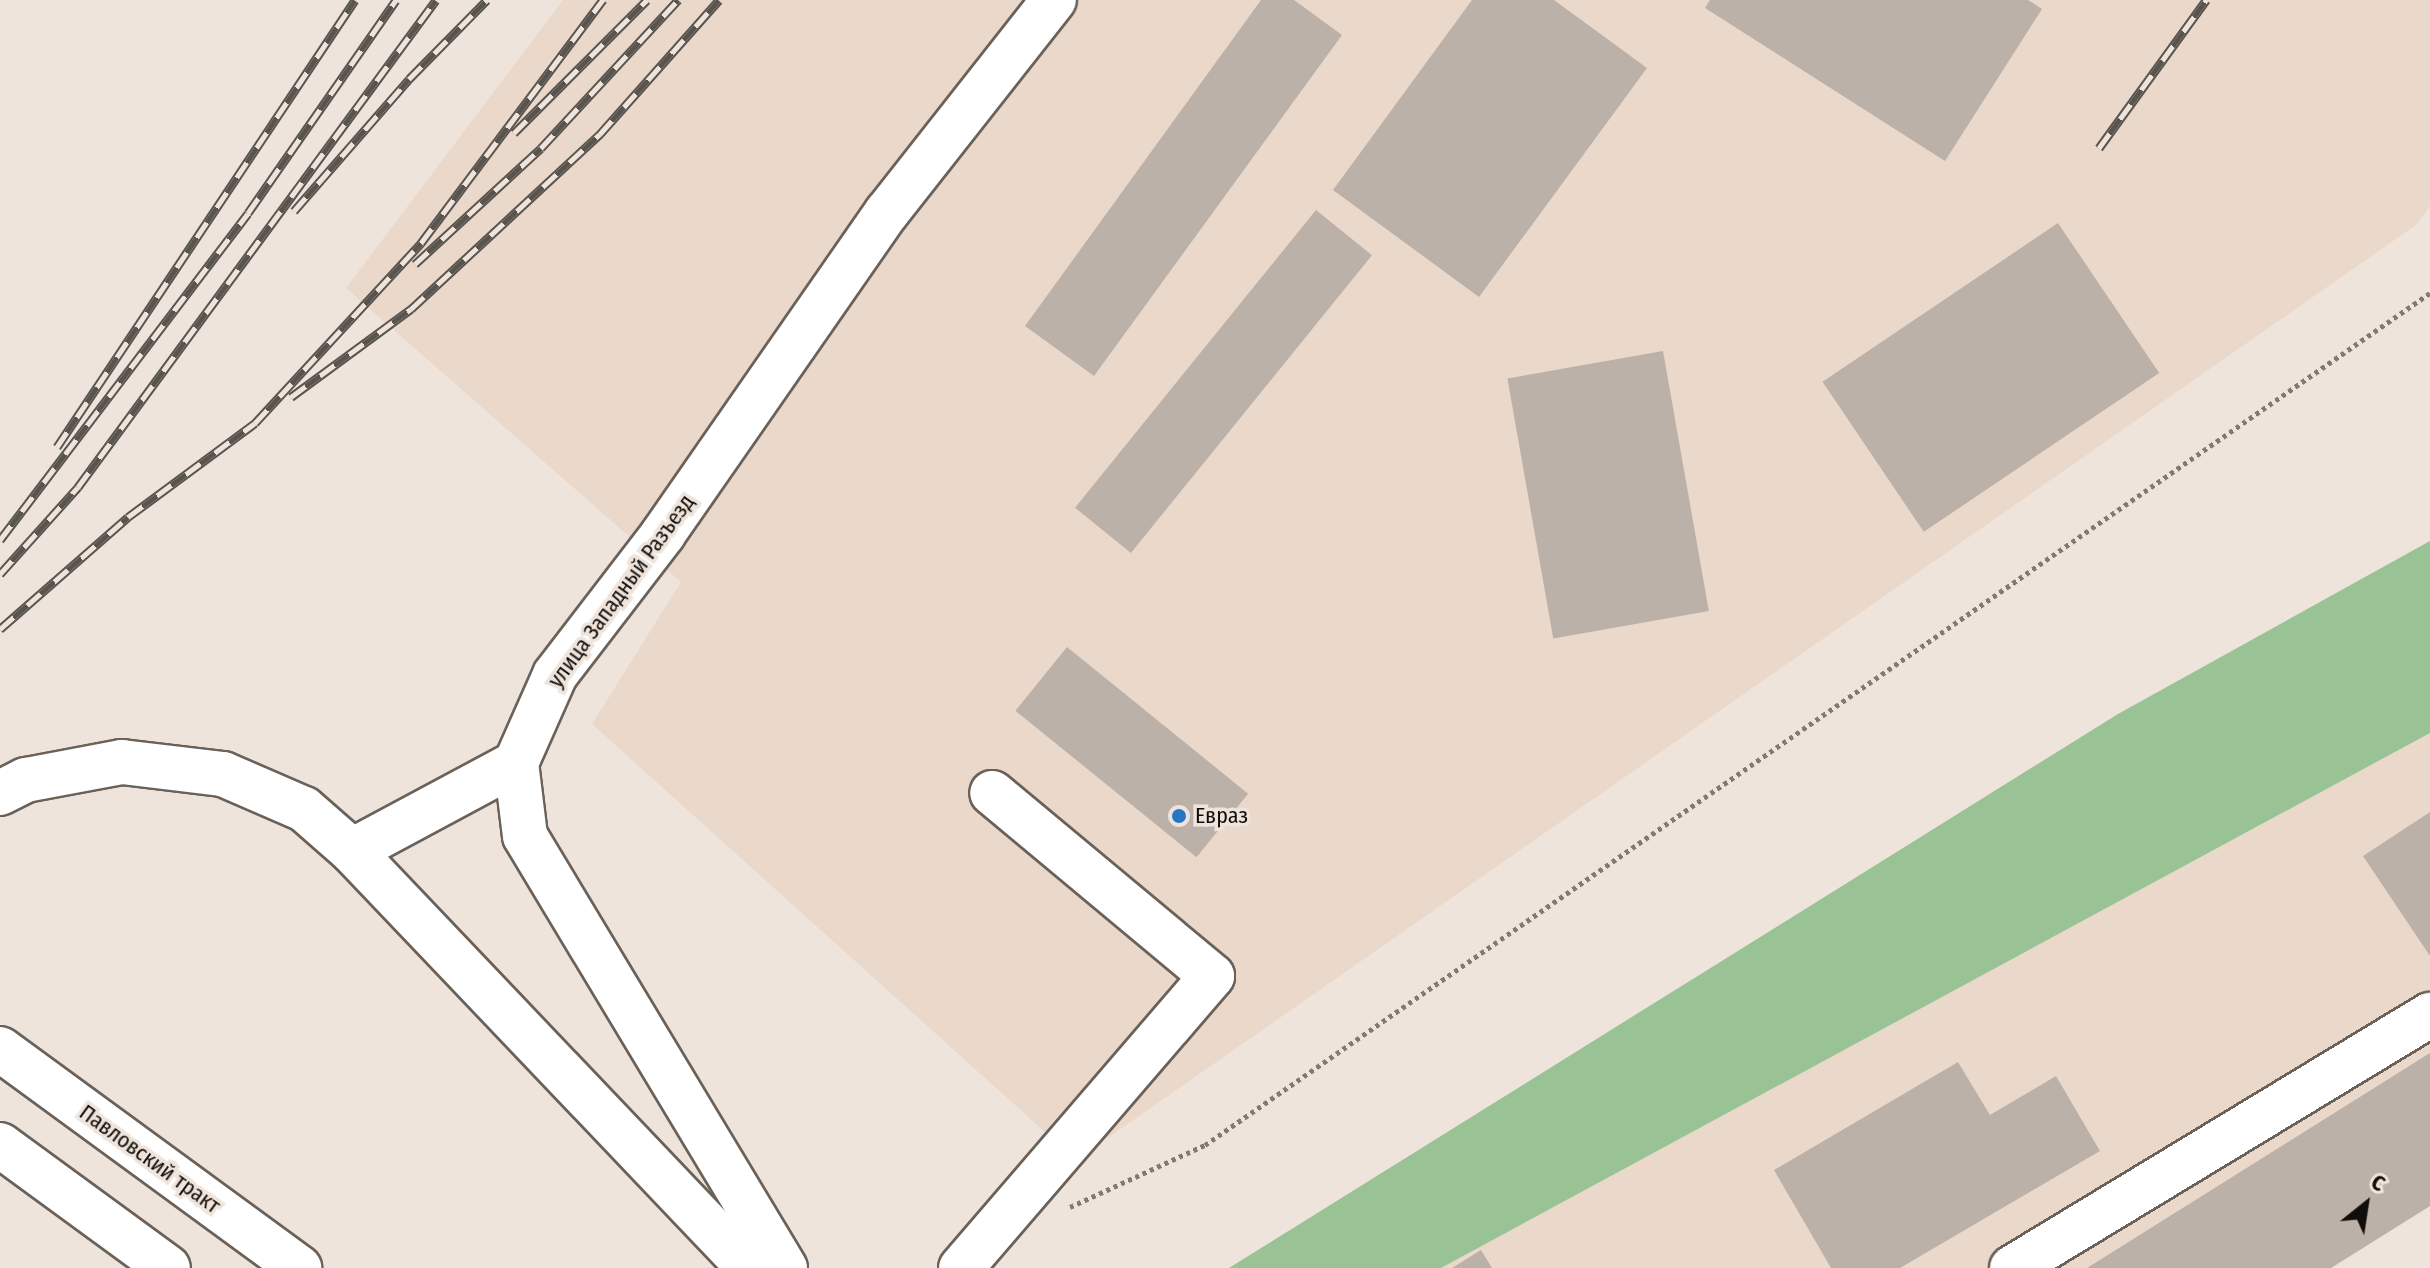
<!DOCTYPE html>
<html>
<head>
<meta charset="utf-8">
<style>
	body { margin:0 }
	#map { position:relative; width:2430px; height:1268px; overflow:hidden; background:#efe4db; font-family:"Fira Sans Condensed",sans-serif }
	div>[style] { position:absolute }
	.built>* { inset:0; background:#ead8ca }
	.forest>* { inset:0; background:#99c295 }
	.building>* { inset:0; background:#bcb1a9; transform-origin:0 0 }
	.path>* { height:5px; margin-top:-2.5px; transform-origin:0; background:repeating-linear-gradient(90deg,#817a74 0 4px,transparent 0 8px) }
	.roads { filter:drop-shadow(2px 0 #6a6159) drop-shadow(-2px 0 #6a6159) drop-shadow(0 2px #6a6159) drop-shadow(0 -2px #6a6159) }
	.minor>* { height:44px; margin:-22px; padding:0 22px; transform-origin:22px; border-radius:22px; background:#fff }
	.highway>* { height:44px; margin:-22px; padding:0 22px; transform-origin:22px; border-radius:22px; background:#fff }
	.rail>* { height:9px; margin-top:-4.5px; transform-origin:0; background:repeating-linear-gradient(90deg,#efe4db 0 18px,#5a544f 0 36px); box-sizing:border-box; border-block:2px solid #5a544f }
	.dots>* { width:22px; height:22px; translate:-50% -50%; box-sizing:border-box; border:4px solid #efe4db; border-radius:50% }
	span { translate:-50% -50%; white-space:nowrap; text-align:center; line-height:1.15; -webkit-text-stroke:7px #efe4db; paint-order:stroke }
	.street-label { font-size:22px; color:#100d0a }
	.poi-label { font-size:22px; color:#100d0a }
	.left { translate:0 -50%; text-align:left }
	.north { position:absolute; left:2326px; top:1164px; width:80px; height:80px; -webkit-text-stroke:6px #efe4db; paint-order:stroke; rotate:30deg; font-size:22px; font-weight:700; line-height:32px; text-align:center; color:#100d0a }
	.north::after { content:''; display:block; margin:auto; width:28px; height:36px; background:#100d0a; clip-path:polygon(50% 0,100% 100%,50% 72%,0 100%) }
</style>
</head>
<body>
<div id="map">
	<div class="built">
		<i style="clip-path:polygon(563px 0,2430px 0,2430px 206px,2416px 225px,1076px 1160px,592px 724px,681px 582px,346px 288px)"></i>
		<i style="clip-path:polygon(2430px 733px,2430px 1206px,2331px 1268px,1441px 1268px)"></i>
	</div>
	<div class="forest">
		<i style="clip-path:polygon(2430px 541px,2430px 733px,1441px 1268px,1229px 1268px,2118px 714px)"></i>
	</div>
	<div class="building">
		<i style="clip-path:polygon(1261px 0,1294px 0,1342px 35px,1094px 376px,1025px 326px)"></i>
		<i style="clip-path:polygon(1472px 0,1554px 0,1647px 68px,1479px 297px,1333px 190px)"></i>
		<i style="clip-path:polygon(1710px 0,2028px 0,2042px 9px,1945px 161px,1705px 8px)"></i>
		<i style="left:1316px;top:210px;width:72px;height:383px;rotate:39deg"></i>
		<i style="left:2058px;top:223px;width:181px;height:284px;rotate:56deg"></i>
		<i style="left:1663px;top:351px;width:264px;height:158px;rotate:80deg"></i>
		<i style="left:1067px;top:647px;width:233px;height:82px;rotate:39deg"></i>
		<i style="clip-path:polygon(2430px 812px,2430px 956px,2363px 856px)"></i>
		<i style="clip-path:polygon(2430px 1053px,2430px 1206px,2331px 1268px,2087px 1268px)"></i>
		<i style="clip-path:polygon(1958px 1062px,1990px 1115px,2056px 1076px,2100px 1151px,1900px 1268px,1831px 1268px,1774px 1170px)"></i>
		<i style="clip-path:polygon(1481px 1250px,1492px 1268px,1452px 1268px)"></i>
	</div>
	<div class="path">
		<i style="left:1070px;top:1207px;width:149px;rotate:-24.7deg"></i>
		<i style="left:1205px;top:1145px;width:1492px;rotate:-34.82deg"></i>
	</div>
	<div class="roads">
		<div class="minor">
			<i style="left:0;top:793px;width:29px;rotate:-27deg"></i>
			<i style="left:26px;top:780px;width:98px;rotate:-10.6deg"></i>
			<i style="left:122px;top:762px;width:102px;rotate:6.8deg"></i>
			<i style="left:223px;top:774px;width:88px;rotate:23.4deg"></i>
			<i style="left:304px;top:809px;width:64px;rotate:41.2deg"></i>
			<i style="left:352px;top:851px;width:576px;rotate:46.41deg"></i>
			<i style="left:352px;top:851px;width:186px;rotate:-28.2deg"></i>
			<i style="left:785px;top:1268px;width:504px;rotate:-121.04deg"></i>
			<i style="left:525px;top:836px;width:74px;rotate:-97deg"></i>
			<i style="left:516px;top:763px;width:96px;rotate:-66.1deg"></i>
			<i style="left:555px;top:675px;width:178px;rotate:-52.5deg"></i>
			<i style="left:663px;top:534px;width:392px;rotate:-55.2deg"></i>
			<i style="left:887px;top:212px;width:270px;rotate:-51.8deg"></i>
			<i style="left:961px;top:1268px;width:385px;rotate:-49.3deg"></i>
			<i style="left:1212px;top:976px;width:286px;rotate:-140.2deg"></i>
			<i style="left:2012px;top:1268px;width:489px;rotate:-31.2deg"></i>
		</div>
		<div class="highway">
			<i style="left:0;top:1049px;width:371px;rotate:36.2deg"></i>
			<i style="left:0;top:1145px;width:208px;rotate:36.2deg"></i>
		</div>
	</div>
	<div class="rail">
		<i style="left:514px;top:133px;width:188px;rotate:-45deg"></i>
		<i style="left:2099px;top:148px;width:183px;rotate:-54.1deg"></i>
		<i style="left:294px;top:211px;width:175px;rotate:-48.9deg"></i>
		<i style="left:409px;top:79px;width:111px;rotate:-45.4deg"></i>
		<i style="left:415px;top:264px;width:171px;rotate:-42.6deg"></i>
		<i style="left:541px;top:148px;width:202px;rotate:-47.2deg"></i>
		<i style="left:291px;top:397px;width:149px;rotate:-36.3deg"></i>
		<i style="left:411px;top:309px;width:258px;rotate:-42.8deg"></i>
		<i style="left:600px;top:134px;width:179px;rotate:-48.4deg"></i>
		<i style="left:57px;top:447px;width:537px;rotate:-56.31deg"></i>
		<i style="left:0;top:540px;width:410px;rotate:-52.8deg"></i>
		<i style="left:248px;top:213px;width:259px;rotate:-55.2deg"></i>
		<i style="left:0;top:574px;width:117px;rotate:-48.1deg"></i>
		<i style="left:78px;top:487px;width:604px;rotate:-53.68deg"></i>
		<i style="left:0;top:629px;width:170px;rotate:-41.2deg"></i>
		<i style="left:128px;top:517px;width:158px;rotate:-36.5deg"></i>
		<i style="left:255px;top:423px;width:245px;rotate:-47.3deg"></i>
		<i style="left:421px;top:243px;width:304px;rotate:-53.2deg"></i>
	</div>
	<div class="dots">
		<i style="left:1179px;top:816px;background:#2776c5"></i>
	</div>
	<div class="street-label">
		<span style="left:621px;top:591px;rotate:-54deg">улица Западный Разъезд</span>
		<span style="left:150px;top:1159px;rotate:36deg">Павловский тракт</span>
	</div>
	<div class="poi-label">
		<span class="left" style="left:1195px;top:816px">Евраз</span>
	</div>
	<div class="north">С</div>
</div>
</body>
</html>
